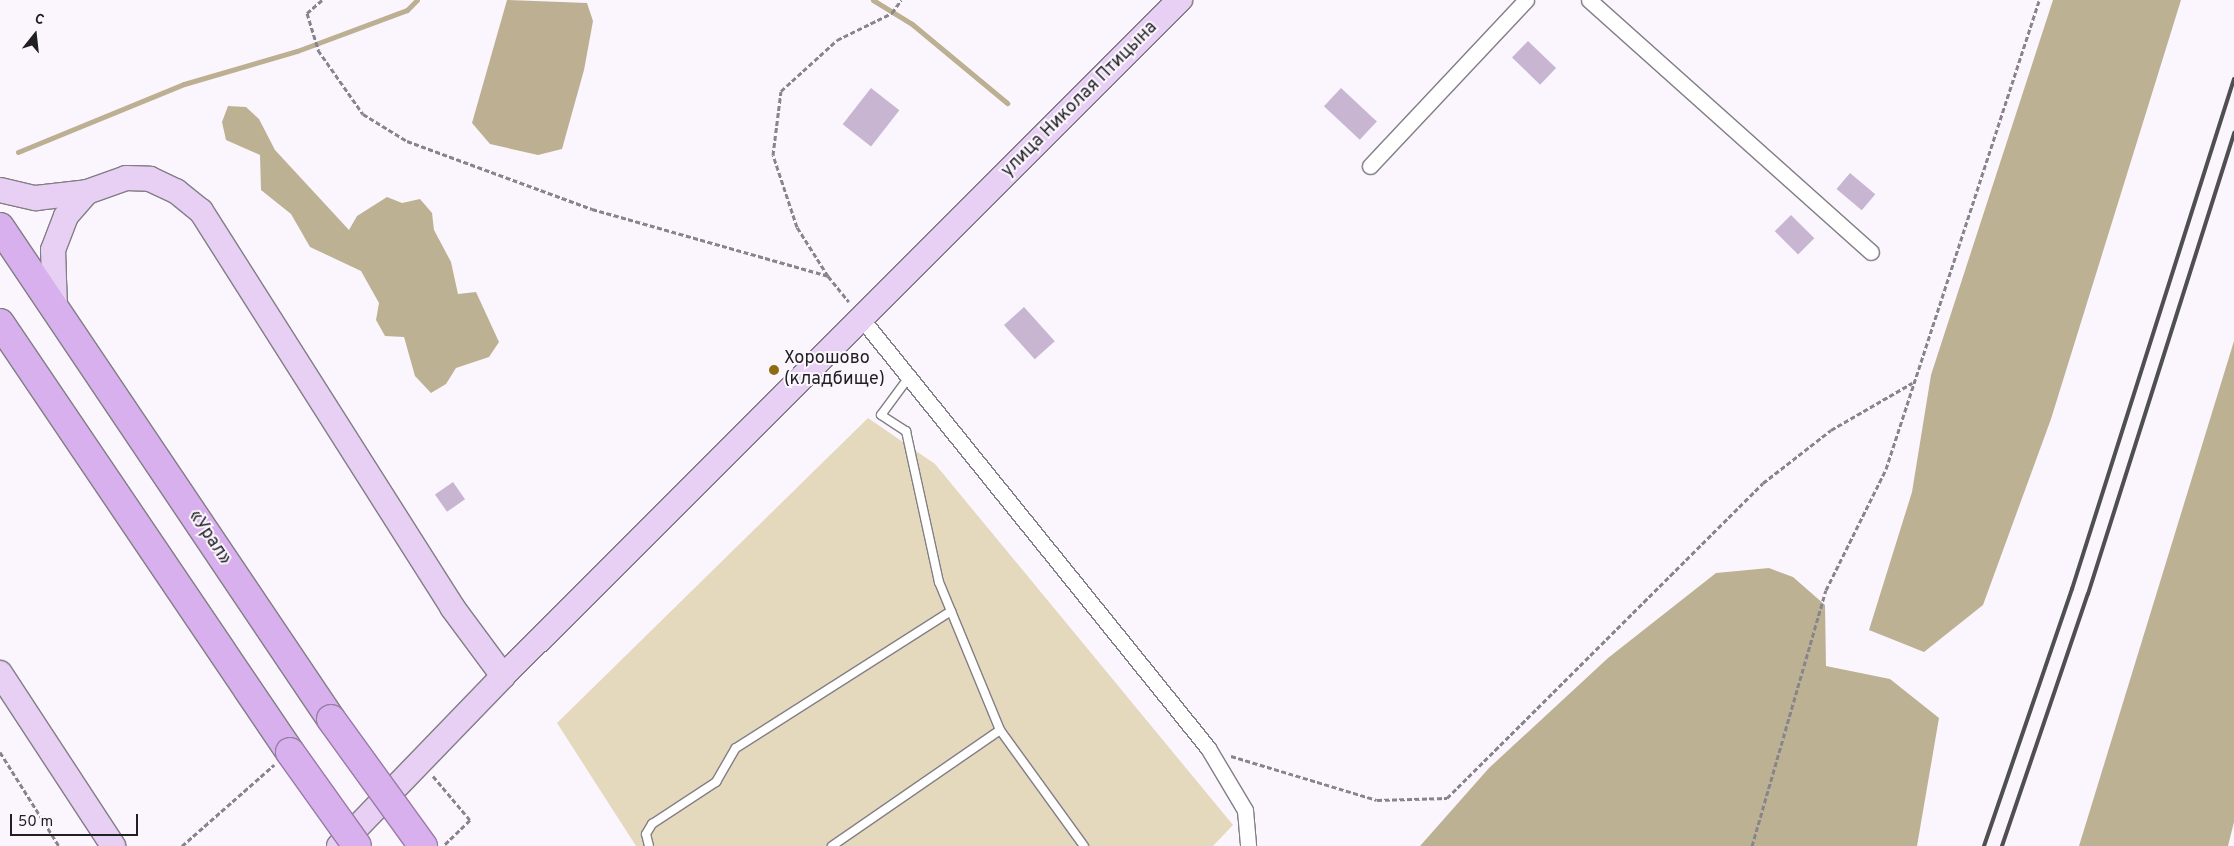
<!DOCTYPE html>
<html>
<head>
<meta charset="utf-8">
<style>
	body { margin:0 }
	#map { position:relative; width:2234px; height:846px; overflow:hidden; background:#fbf6fe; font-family:Overpass,sans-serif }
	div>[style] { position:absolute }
	.green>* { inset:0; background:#e4d8bd }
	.forest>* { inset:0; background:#bdb193 }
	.water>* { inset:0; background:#bcaf92 }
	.stream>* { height:5px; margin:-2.5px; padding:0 2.5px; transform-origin:2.5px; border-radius:2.5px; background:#bcaf92 }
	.building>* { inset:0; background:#c7b5d1; transform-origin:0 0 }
	.path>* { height:3px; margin-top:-1.5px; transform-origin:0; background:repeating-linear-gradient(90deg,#88858a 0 5px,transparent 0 7.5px) }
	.roads { filter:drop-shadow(1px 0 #827e85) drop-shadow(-1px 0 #827e85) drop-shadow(0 1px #827e85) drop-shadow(0 -1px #827e85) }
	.lane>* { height:8px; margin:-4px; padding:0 4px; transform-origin:4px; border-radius:4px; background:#fff }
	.street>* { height:15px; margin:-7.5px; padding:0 7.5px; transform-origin:7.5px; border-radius:7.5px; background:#fff }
	.primary>* { height:24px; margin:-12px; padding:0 12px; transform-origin:12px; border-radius:12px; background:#e8d0f4 }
	.highway>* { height:28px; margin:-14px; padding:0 14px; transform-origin:14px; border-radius:14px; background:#d8b0ed }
	.rail>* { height:4px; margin:-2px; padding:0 2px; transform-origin:2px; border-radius:2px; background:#4f4e51 }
	.bridges { filter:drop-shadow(1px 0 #987da6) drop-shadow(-1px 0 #987da6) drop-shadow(0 1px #987da6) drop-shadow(0 -1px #987da6) }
	.highway-bridge>* { height:28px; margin:-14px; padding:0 14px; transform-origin:14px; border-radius:14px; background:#d8b0ed }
	.dots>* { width:14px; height:14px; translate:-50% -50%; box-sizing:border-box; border:2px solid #fbf6fe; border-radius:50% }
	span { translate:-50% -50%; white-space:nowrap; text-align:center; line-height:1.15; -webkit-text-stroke:4px #fbf6fe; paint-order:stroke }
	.street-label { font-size:18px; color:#201f21 }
	.poi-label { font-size:18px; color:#201f21 }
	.left { translate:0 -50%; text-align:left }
	.north { position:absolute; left:10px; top:10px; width:50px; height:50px; -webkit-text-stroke:4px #fbf6fe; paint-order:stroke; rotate:16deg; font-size:14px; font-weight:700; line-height:20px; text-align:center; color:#201f21 }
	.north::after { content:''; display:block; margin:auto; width:18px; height:22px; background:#201f21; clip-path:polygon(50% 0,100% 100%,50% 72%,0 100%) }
	.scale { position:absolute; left:10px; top:814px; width:128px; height:22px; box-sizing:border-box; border:2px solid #201f21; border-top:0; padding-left:6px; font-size:15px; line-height:18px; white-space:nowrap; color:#201f21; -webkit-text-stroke:4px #fbf6fe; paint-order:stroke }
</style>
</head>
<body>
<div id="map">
	<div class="green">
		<i style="clip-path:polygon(868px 418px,935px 464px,1233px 825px,1213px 846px,636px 846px,557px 723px)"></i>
	</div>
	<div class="forest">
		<i style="clip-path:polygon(2053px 0,2181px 0,2051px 419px,1983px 605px,1924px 652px,1869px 630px,1912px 492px,1931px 375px)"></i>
		<i style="clip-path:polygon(228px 106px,246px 107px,259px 119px,275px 150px,349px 230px,357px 216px,387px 197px,402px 203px,420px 199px,432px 213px,434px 230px,451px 262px,458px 294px,476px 292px,499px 342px,489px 357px,456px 368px,446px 384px,431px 393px,415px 376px,404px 337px,385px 336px,376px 320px,379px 303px,361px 271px,310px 247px,291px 214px,261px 190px,260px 155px,226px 140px,222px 122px)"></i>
		<i style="clip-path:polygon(2234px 341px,2234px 822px,2228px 846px,2079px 846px)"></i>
		<i style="clip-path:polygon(1769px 568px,1793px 577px,1825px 605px,1826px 666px,1890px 679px,1939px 718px,1917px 846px,1420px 846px,1489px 768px,1608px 658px,1716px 573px)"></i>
	</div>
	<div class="water">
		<i style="clip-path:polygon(507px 0,587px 3px,593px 21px,584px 70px,562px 149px,538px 155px,490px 144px,472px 123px)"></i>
	</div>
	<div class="stream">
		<i style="left:873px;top:0;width:46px;rotate:31.6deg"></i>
		<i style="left:912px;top:24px;width:124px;rotate:39.7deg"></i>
		<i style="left:18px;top:152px;width:179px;rotate:-22.3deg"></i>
		<i style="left:184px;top:84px;width:118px;rotate:-16.3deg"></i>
		<i style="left:297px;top:51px;width:117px;rotate:-20.4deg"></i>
		<i style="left:407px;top:10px;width:14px;rotate:-45deg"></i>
	</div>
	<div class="building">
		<i style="left:1528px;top:41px;width:39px;height:23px;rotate:44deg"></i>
		<i style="left:871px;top:88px;width:36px;height:46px;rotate:38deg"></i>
		<i style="left:1341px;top:88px;width:49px;height:25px;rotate:43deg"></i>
		<i style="left:1850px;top:173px;width:33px;height:21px;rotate:40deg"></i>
		<i style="left:1791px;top:215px;width:33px;height:23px;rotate:45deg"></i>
		<i style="left:1024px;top:307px;width:46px;height:27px;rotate:48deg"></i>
		<i style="left:453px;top:482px;width:21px;height:22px;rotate:55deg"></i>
	</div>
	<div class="path">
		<i style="left:322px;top:0;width:20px;rotate:139deg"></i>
		<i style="left:307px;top:13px;width:39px;rotate:73deg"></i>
		<i style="left:318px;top:50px;width:78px;rotate:54.9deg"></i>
		<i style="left:363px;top:114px;width:52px;rotate:31.5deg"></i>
		<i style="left:407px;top:141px;width:197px;rotate:20.2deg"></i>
		<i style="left:592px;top:209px;width:245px;rotate:15.8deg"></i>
		<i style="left:828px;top:276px;width:33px;rotate:51deg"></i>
		<i style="left:828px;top:276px;width:58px;rotate:-122.3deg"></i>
		<i style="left:797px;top:227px;width:76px;rotate:-108.4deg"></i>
		<i style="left:773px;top:155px;width:64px;rotate:-82.9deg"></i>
		<i style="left:781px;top:91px;width:76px;rotate:-42.3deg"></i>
		<i style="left:837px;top:40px;width:61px;rotate:-26.1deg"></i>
		<i style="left:892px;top:13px;width:16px;rotate:-55deg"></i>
		<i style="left:0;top:752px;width:111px;rotate:57.9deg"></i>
		<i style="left:1231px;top:756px;width:152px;rotate:16.8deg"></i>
		<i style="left:1377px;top:800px;width:70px;rotate:-1.6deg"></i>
		<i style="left:1447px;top:798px;width:446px;rotate:-44.9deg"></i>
		<i style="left:1763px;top:483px;width:86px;rotate:-37.9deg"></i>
		<i style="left:1831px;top:430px;width:94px;rotate:-30.1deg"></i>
		<i style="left:433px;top:776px;width:57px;rotate:49.9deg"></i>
		<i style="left:470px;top:820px;width:35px;rotate:136deg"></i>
		<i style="left:182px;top:846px;width:123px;rotate:-41.4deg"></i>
		<i style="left:1752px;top:846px;width:266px;rotate:-73.9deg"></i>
		<i style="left:1826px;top:590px;width:135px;rotate:-63.6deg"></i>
		<i style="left:1886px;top:469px;width:493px;rotate:-71.9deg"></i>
	</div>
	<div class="roads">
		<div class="lane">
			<i style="left:909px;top:377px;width:47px;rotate:126.4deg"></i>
			<i style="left:881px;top:415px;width:30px;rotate:33deg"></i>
			<i style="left:906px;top:431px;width:155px;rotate:77.7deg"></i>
			<i style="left:939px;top:582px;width:160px;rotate:67.6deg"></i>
			<i style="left:1000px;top:730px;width:143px;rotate:54.1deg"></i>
			<i style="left:649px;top:846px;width:12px;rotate:-104deg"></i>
			<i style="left:646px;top:834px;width:12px;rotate:-59deg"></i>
			<i style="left:652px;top:824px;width:77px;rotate:-33.3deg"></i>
			<i style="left:716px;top:782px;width:39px;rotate:-60deg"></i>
			<i style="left:736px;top:748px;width:255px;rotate:-32.5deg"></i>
			<i style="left:832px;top:846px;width:204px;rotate:-34.6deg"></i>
		</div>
		<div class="street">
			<i style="left:1589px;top:0;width:378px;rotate:41.8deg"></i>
			<i style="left:1370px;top:166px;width:228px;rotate:-46.8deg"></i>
			<i style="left:861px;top:318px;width:553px;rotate:51.1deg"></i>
			<i style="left:1208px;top:748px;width:72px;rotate:59.2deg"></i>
			<i style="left:1245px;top:810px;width:36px;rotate:85deg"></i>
		</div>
		<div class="primary">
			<i style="left:0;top:190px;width:37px;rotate:13deg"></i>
			<i style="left:36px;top:198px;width:51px;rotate:-6.7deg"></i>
			<i style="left:87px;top:192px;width:41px;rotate:-19.7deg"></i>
			<i style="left:126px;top:178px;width:24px;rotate:2deg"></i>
			<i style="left:150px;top:179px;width:29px;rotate:25deg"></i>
			<i style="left:176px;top:191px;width:32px;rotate:39deg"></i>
			<i style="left:201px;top:211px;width:469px;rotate:57.6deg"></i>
			<i style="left:452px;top:607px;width:86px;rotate:53.5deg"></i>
			<i style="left:55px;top:309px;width:59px;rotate:-91.9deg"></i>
			<i style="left:53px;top:250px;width:36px;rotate:-69deg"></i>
			<i style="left:66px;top:216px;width:32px;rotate:-49deg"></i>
			<i style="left:0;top:673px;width:207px;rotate:56.8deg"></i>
			<i style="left:339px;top:846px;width:236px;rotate:-46deg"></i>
			<i style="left:503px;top:676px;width:957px;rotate:-44.96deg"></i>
		</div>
		<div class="highway">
			<i style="left:0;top:227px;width:593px;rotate:56.07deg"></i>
			<i style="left:0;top:323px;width:518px;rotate:55.94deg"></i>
		</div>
	</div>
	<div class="rail">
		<i style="left:1984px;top:846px;width:272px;rotate:-71.1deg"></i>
		<i style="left:2072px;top:589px;width:535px;rotate:-72.38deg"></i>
		<i style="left:2002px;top:846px;width:266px;rotate:-71.2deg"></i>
		<i style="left:2088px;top:594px;width:484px;rotate:-72.4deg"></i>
	</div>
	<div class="bridges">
		<div class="highway-bridge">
			<i style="left:331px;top:719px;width:157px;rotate:54.1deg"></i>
			<i style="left:290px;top:752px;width:115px;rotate:54.5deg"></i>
		</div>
	</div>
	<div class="dots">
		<i style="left:774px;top:370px;background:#8d6d0f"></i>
	</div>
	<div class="street-label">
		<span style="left:1080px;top:100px;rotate:-45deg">улица Николая Птицына</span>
		<span style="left:209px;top:538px;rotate:56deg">«Урал»</span>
	</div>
	<div class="poi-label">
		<span class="left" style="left:784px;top:370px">Хорошово<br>(кладбище)</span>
	</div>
	<div class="north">С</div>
	<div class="scale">50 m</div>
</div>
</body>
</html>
